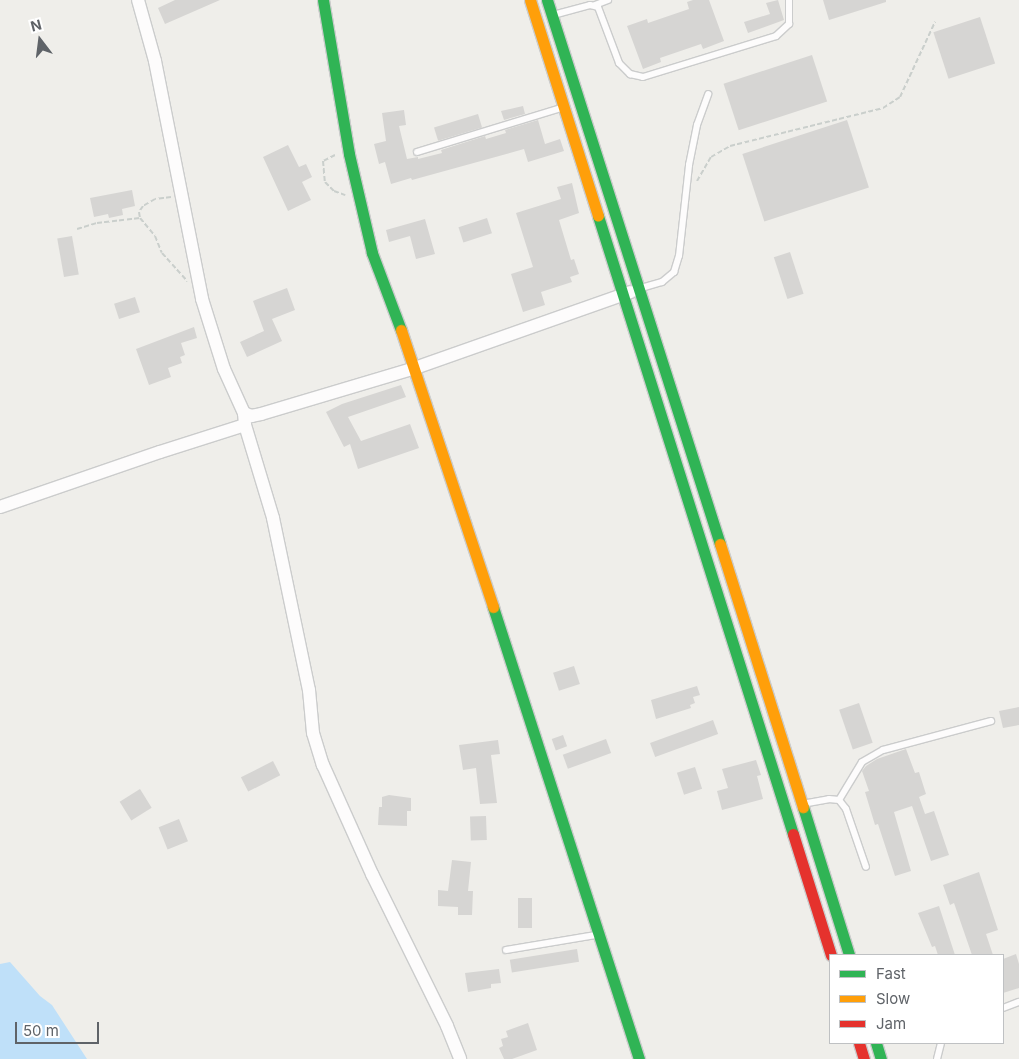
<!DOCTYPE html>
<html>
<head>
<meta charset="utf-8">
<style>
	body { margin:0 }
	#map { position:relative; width:1019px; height:1059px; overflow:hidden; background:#efeeea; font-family:Inter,sans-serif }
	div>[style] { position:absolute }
	.water>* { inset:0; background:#bfe0f9 }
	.building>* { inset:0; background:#d6d5d3; transform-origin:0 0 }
	.path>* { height:2px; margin-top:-1px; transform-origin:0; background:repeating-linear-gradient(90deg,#cacfcc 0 5px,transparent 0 7.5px) }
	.roads { filter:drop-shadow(1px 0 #cbcccc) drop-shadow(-1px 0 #cbcccc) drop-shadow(0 1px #cbcccc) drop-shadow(0 -1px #cbcccc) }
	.lane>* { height:6px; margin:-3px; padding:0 3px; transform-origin:3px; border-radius:3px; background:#fdfcfc }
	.street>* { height:12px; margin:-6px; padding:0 6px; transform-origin:6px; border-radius:6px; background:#fdfcfc }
	.fast>* { height:11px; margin:-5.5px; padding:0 5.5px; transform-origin:5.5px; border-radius:5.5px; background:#30b455 }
	.slow>* { height:11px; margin:-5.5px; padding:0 5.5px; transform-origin:5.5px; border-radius:5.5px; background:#ff9f0a }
	.jam>* { height:11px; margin:-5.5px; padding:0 5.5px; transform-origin:5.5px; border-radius:5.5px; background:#e5322d }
	span { translate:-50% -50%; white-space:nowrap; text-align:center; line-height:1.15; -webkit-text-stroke:5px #fff; paint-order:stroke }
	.legend { position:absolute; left:829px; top:954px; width:175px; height:90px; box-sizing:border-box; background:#fff; border:1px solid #bfc1c3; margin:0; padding:6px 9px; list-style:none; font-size:15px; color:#5f6368 }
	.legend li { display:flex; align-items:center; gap:10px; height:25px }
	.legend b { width:25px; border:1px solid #bfc1c3 }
	.north { position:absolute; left:15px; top:15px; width:50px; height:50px; -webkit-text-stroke:4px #fff; paint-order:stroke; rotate:345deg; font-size:14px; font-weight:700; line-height:20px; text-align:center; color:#5f6368 }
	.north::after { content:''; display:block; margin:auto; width:18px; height:22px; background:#5f6368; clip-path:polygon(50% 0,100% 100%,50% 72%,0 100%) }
	.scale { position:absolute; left:15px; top:1022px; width:84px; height:22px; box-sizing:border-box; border:2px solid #5f6368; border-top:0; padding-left:6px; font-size:15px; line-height:18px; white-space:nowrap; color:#5f6368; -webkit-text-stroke:4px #fff; paint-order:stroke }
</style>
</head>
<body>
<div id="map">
	<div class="water">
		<i style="clip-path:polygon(10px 962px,40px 996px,52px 1005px,87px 1059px,0 1059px,0 964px)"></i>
	</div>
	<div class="building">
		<i style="clip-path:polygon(175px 0,220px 0,165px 24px,158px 8px)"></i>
		<i style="clip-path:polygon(693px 0,709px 0,724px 41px,703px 49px,701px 44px,660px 58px,661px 62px,643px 69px,627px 26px,647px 19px,648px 23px,689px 9px,687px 2px)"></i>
		<i style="clip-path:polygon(778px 0,784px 20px,748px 33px,744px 22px,770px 14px,766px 3px)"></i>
		<i style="clip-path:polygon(823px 0,886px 0,886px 2px,829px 20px)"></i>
		<i style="left:980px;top:17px;width:49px;height:49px;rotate:72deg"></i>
		<i style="left:812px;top:55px;width:49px;height:93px;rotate:72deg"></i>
		<i style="clip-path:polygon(523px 106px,525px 114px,504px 120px,501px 111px)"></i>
		<i style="clip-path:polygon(404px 110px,406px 125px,399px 126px,407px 159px,418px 157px,418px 159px,442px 153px,441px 150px,485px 136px,486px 139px,506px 133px,505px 130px,538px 120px,545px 144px,560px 139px,564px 151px,528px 162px,524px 149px,412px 180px,411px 178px,391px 184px,385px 162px,379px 164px,374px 144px,386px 141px,382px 113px)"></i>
		<i style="left:478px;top:114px;width:14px;height:46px;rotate:73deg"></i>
		<i style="left:847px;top:120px;width:71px;height:110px;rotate:72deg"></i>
		<i style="clip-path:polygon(288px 145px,299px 167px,306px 164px,312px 177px,302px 182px,311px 200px,288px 211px,263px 157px)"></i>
		<i style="clip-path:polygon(572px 183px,579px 213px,559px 220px,571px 260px,574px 259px,579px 274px,570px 277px,572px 282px,541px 292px,545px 305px,523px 312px,511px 274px,533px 267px,516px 213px,561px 199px,557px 187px)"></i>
		<i style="clip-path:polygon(132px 190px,135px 206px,122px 209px,123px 215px,109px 218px,108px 214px,94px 217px,90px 198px)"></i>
		<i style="left:487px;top:218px;width:16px;height:30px;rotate:72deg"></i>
		<i style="clip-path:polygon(425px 219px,435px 254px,416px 259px,410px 236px,389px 242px,386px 230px)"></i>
		<i style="left:72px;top:236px;width:39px;height:15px;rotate:80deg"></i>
		<i style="left:790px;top:252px;width:44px;height:17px;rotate:72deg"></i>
		<i style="clip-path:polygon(287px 288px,295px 310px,272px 319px,282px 341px,247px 357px,240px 342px,264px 331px,253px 301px)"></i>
		<i style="left:135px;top:297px;width:16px;height:22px;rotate:72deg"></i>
		<i style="clip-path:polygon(194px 327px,197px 338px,181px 343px,185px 355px,180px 357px,182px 363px,168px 368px,171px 377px,149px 385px,136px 349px)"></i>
		<i style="clip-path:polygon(401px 385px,406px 397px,348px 417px,361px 441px,410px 424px,419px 448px,358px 469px,350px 444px,344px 447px,326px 412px,342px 404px)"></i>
		<i style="left:574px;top:666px;width:19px;height:22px;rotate:72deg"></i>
		<i style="clip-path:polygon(697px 686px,700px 695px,693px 697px,695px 703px,690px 705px,691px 708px,656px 719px,651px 700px)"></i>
		<i style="left:859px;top:703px;width:42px;height:21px;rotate:71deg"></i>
		<i style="clip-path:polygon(1019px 707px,1019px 725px,1003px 728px,999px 711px)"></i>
		<i style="left:713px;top:720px;width:15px;height:67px;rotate:70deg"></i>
		<i style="left:563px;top:735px;width:12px;height:12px;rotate:70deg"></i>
		<i style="left:606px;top:739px;width:15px;height:46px;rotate:70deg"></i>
		<i style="clip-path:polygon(498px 740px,500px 754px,491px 755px,497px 803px,480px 804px,476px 768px,463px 770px,459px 745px)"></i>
		<i style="clip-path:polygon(906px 749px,915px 773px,919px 772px,926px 794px,919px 797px,925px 814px,934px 811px,949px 855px,931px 861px,912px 806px,894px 812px,911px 871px,895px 876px,878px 824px,875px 825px,865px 792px,869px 791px,862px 771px,866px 766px,877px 759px)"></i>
		<i style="clip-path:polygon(756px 760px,761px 775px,757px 776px,763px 799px,722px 810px,717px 791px,728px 788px,722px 769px)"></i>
		<i style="left:273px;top:761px;width:16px;height:36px;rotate:63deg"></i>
		<i style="left:695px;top:767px;width:23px;height:19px;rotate:72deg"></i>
		<i style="left:140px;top:789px;width:22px;height:24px;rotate:58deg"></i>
		<i style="clip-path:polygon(389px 795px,411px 798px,411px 811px,407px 811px,407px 826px,378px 825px,379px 807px,382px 807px,382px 797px)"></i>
		<i style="left:486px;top:816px;width:24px;height:16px;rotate:88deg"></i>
		<i style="left:179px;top:819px;width:24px;height:22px;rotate:68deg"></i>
		<i style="clip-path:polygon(452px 860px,471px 862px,468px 891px,473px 891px,472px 915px,458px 915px,458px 907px,438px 906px,438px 890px,448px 891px)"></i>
		<i style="clip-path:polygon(979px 872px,998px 930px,986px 934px,993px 955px,972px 955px,954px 903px,950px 905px,943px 885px)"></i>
		<i style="left:518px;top:898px;width:14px;height:30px"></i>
		<i style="clip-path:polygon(939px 906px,955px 955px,938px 955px,935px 946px,932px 947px,918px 913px)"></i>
		<i style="left:577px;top:949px;width:13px;height:68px;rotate:81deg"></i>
		<i style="clip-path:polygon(1016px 954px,1019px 964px,1019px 988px,1003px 993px,1003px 959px)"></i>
		<i style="clip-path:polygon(499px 969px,501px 983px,491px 984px,491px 988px,468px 992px,465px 973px)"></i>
		<i style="clip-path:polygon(528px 1023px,537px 1050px,512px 1059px,504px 1059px,499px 1048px,503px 1046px,501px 1039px,508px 1037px,506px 1031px)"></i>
	</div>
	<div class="path">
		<i style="left:335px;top:155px;width:13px;rotate:153deg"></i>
		<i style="left:323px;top:161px;width:21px;rotate:85deg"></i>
		<i style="left:325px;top:182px;width:13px;rotate:45deg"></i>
		<i style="left:334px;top:191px;width:12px;rotate:20deg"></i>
		<i style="left:697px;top:181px;width:28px;rotate:-60deg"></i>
		<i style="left:711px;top:157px;width:22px;rotate:-30deg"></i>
		<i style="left:730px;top:146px;width:158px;rotate:-13.9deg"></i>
		<i style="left:883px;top:108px;width:20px;rotate:-33deg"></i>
		<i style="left:900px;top:97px;width:83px;rotate:-65deg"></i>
		<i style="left:171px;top:197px;width:16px;rotate:173deg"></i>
		<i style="left:155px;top:199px;width:14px;rotate:150deg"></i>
		<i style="left:143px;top:206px;width:7px;rotate:124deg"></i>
		<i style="left:139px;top:212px;width:6px;rotate:81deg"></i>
		<i style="left:140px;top:218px;width:23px;rotate:50deg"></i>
		<i style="left:155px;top:236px;width:18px;rotate:68deg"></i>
		<i style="left:162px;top:253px;width:38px;rotate:48deg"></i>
		<i style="left:77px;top:229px;width:21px;rotate:-17deg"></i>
		<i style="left:97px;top:223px;width:43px;rotate:-6.6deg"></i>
	</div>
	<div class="roads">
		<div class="lane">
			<i style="left:595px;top:5px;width:14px;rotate:-21deg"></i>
			<i style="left:553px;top:15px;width:38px;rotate:-15deg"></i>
			<i style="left:590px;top:5px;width:8px;rotate:14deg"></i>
			<i style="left:598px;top:7px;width:60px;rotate:69.4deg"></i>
			<i style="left:619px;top:63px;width:16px;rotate:45deg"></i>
			<i style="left:630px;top:74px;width:13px;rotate:13deg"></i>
			<i style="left:643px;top:77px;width:139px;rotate:-17.1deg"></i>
			<i style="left:776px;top:36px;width:18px;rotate:-43deg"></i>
			<i style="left:789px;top:24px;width:24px;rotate:-90deg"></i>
			<i style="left:417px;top:152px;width:154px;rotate:-17deg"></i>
			<i style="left:641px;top:288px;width:22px;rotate:-16deg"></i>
			<i style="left:662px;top:282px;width:16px;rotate:-40deg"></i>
			<i style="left:674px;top:272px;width:17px;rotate:-73deg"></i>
			<i style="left:679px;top:256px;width:92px;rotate:-83.7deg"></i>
			<i style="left:689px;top:165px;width:41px;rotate:-78.7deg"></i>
			<i style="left:697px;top:125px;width:33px;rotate:-70deg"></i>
			<i style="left:839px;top:800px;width:44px;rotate:-58.8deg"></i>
			<i style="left:862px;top:762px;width:24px;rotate:-30deg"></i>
			<i style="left:883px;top:750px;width:112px;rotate:-15deg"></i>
			<i style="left:802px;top:804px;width:27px;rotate:-10deg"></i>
			<i style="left:829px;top:799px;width:10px;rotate:6deg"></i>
			<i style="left:839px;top:800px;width:11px;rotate:52deg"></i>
			<i style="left:846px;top:809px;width:61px;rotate:71deg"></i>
			<i style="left:506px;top:950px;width:91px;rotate:-9.5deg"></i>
			<i style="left:1003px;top:1008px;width:17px;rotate:-21deg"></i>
			<i style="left:937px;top:1059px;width:16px;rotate:-76deg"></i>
		</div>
		<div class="street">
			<i style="left:138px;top:0;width:63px;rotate:74.4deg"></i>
			<i style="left:155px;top:61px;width:243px;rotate:78.8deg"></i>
			<i style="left:202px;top:299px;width:73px;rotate:72.6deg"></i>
			<i style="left:224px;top:369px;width:48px;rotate:65.6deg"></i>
			<i style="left:244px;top:413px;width:8px;rotate:23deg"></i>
			<i style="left:251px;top:416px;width:10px;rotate:-11deg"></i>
			<i style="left:261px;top:414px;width:161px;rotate:-16.6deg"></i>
			<i style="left:415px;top:368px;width:229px;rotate:-19.4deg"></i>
			<i style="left:244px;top:413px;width:12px;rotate:85deg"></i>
			<i style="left:245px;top:425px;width:97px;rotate:73.2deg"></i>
			<i style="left:273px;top:518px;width:176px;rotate:78.2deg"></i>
			<i style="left:309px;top:690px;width:43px;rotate:84.7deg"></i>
			<i style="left:313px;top:733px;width:34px;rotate:73deg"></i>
			<i style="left:323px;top:765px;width:120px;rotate:65.8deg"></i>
			<i style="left:372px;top:874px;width:169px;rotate:63.7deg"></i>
			<i style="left:447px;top:1026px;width:35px;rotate:68deg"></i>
			<i style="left:0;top:507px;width:169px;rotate:-19deg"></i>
			<i style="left:160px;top:452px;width:89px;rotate:-17.6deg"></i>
		</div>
		<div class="fast">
			<i style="left:323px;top:0;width:156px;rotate:80.4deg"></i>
			<i style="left:349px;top:154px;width:102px;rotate:76.9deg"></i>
			<i style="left:372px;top:253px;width:82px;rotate:69.4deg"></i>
			<i style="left:547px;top:0;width:571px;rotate:72.36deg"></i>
			<i style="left:598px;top:216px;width:648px;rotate:72.49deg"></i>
			<i style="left:493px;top:607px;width:475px;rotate:72.1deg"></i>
			<i style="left:803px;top:807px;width:155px;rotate:72.7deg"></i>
			<i style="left:876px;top:1043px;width:17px;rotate:73deg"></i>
		</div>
		<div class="slow">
			<i style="left:530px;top:0;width:226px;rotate:72.5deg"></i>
			<i style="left:401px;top:330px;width:292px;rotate:71.6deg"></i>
			<i style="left:720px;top:544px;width:276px;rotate:72.5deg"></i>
		</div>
		<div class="jam">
			<i style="left:793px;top:834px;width:127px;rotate:72.6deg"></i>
			<i style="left:859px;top:1043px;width:17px;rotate:73deg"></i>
		</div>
	</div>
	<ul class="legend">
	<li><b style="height:6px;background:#30b455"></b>Fast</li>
	<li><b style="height:6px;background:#ff9f0a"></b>Slow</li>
	<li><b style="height:6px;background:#e5322d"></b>Jam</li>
	</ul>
	<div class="north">N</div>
	<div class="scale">50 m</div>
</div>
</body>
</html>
